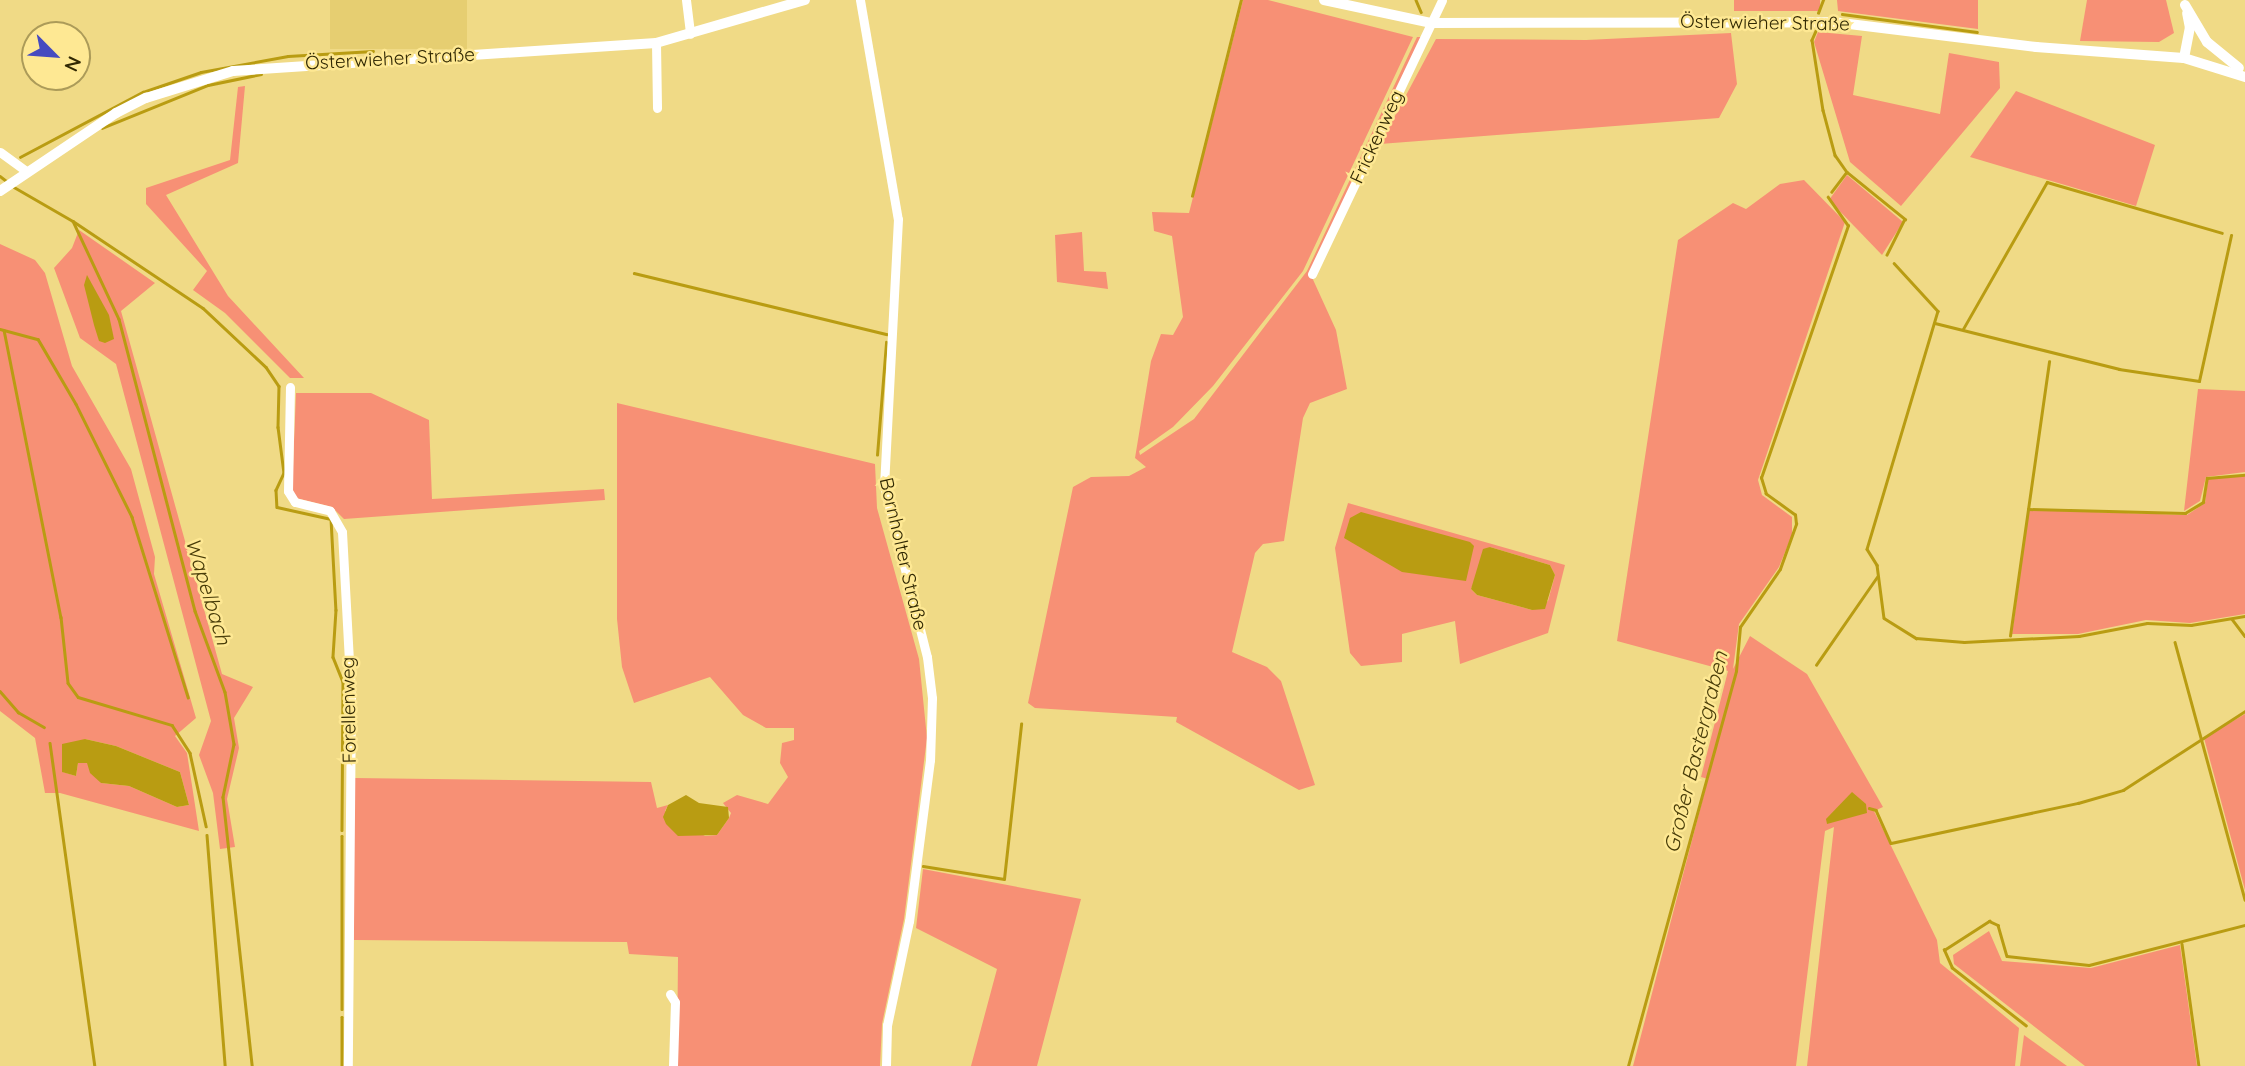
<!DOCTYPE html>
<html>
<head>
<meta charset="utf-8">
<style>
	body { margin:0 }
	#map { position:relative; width:2245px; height:1066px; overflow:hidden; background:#f0da86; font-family:Quicksand,sans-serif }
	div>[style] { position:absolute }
	.built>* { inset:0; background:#e6ce71; transform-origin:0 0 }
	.green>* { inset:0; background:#f79075; transform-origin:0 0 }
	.water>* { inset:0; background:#b99c12 }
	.stream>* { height:2.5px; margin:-1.25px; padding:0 1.25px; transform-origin:1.25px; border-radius:1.25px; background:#b99c12 }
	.minor>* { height:9px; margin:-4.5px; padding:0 4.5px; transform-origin:4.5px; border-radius:4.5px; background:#fff }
	.tertiary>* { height:10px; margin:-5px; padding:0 5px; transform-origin:5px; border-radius:5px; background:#fff }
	span { translate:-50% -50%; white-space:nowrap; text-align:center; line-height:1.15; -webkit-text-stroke:5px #fee893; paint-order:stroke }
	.street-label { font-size:19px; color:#312803 }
	.water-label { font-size:21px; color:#483c08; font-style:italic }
	.north { position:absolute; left:21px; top:21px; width:70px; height:70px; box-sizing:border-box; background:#fee893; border:2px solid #ac9b59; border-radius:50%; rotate:115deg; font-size:19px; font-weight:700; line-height:28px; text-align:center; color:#312803 }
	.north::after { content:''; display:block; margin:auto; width:24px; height:32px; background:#464bc0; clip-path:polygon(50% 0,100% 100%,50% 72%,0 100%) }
</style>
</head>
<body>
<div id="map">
	<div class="built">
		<i style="left:330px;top:0;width:137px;height:49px"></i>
	</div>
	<div class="green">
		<i style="clip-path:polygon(1243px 0,1268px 0,1413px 37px,1303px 271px,1213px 386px,1173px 427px,1139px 451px,1140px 455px,1194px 419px,1307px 271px,1417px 37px,1422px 37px,1310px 273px,1336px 330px,1347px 389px,1310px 403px,1303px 418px,1284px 541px,1263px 544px,1255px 553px,1232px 652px,1267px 667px,1281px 681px,1315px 785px,1299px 790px,1176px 722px,1177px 717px,1035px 708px,1028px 703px,1073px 487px,1091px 477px,1129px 476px,1146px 467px,1135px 458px,1151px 361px,1161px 334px,1173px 335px,1183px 317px,1172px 236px,1154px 231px,1152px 212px,1189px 213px)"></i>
		<i style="left:1734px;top:0;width:86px;height:11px"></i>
		<i style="clip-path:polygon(1837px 0,1978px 0,1978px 29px,1838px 11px)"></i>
		<i style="clip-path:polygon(2087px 0,2166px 0,2174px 33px,2159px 42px,2080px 41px)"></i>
		<i style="clip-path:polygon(1818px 32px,1862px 36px,1853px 95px,1940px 114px,1949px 53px,1999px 62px,2000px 88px,1901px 206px,1850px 162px,1814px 42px)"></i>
		<i style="clip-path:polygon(1731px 33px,1737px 84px,1719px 118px,1380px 144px,1436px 39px,1586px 40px)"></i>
		<i style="clip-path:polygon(245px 86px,238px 163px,166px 195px,228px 296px,304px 378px,290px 378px,225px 313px,193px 290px,207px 271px,146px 204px,146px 188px,230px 160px,238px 87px)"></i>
		<i style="clip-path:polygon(2016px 91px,2155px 145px,2136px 206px,1970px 157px)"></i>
		<i style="clip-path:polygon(1847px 175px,1903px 222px,1882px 255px,1829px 200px)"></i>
		<i style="clip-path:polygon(1804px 180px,1845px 222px,1758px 480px,1762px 495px,1792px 517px,1792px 535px,1779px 567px,1739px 624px,1733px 669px,1750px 636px,1807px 674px,1883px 807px,1874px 811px,1937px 940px,1940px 963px,2019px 1028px,2015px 1066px,1807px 1066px,1834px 827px,1825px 831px,1796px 1066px,1633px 1066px,1708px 779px,1701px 777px,1728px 671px,1617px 641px,1678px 240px,1733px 203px,1746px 209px,1780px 184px)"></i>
		<i style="clip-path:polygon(79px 230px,155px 283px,121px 311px,222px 674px,253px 687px,234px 718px,239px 748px,227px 799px,235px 847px,220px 849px,213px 793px,199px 755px,211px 721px,116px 364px,80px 338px,54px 268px,72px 248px)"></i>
		<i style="clip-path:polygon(1082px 232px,1084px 271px,1106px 272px,1108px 289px,1057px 282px,1055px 235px)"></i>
		<i style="clip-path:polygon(evenodd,0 244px,35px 260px,45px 273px,72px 366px,131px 469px,155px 557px,154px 574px,196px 718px,175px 736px,187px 753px,199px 831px,60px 793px,45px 793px,35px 738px,0 711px,0 244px,85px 739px,116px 746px,180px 772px,189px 805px,177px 807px,129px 786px,101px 783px,88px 763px,78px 763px,76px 776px,63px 772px,85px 739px)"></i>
		<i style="clip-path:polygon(2198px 389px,2245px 391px,2245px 472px,2206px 477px,2200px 501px,2184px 511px)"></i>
		<i style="clip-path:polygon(296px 393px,371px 393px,429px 420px,432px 499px,604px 489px,605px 500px,344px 519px,332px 507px,296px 498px,292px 491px)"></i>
		<i style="clip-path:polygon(617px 403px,875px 464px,877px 508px,919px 659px,927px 738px,904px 919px,882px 1024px,880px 1066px,677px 1066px,678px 957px,629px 954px,627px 942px,354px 940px,354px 778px,651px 782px,657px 808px,668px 805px,665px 811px,705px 836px,717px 835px,729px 818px,731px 813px,723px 803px,737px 795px,768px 804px,788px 777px,780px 763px,782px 743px,794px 740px,794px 728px,766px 728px,743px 715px,710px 677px,634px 703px,622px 667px,617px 619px)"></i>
		<i style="clip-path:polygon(2245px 476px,2245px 614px,2190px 623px,2146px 620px,2078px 634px,2012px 634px,2029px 510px,2187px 515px,2205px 503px,2208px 479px)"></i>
		<i style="clip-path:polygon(evenodd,1348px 503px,1565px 565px,1548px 633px,1460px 664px,1455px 621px,1402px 634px,1402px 662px,1361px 666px,1350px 653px,1335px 548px,1348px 503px,1490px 547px,1550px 565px,1555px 575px,1548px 601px,1532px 610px,1477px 595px,1471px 589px,1490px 547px)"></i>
		<i style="clip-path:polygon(2245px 714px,2245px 890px,2204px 738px)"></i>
		<i style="clip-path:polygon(923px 869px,1081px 899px,1037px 1066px,971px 1066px,997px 969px,916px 928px)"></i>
		<i style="clip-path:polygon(1989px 931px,2002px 961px,2091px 968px,2180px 945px,2197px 1066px,2085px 1066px,1954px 964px,1953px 955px)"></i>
		<i style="clip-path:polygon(2024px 1035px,2067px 1066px,2020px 1066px)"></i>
	</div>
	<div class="water">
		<i style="clip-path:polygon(87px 275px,109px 315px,114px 339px,105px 343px,99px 341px,94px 325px,84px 285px)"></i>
		<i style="clip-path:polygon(1361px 512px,1470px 542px,1474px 546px,1466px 581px,1402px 572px,1344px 538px,1350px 518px)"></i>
		<i style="clip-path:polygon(1490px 547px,1550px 565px,1555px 575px,1545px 609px,1532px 610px,1477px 595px,1471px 589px,1483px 549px)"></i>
		<i style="clip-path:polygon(85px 739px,116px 746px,180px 772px,189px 805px,177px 807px,129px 786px,101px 783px,90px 773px,87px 763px,78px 763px,76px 776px,62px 772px,62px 744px)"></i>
		<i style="clip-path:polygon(1852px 792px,1866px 804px,1867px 813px,1827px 824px,1826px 819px)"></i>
		<i style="clip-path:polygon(686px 795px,699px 803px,728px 807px,729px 818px,717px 835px,678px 836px,666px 824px,663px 817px,668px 805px)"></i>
	</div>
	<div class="stream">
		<i style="left:1416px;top:0;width:13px;rotate:67deg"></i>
		<i style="left:1818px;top:13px;width:14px;rotate:-69deg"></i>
		<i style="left:1842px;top:14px;width:136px;rotate:7.6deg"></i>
		<i style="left:1816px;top:31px;width:10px;rotate:114deg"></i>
		<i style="left:1812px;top:40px;width:71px;rotate:81.1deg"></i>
		<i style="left:1823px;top:110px;width:47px;rotate:75.1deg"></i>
		<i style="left:1835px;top:155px;width:21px;rotate:55deg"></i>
		<i style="left:1847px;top:172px;width:25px;rotate:127deg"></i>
		<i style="left:102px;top:128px;width:114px;rotate:-22.1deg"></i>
		<i style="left:208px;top:85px;width:54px;rotate:-11.7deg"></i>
		<i style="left:20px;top:157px;width:139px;rotate:-27.9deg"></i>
		<i style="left:143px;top:92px;width:61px;rotate:-19deg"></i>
		<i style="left:201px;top:72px;width:88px;rotate:-10.4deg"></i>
		<i style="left:288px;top:56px;width:85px;rotate:-3.4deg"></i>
		<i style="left:1847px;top:172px;width:75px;rotate:39deg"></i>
		<i style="left:1905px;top:219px;width:40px;rotate:116.6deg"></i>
		<i style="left:0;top:176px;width:11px;rotate:38deg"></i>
		<i style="left:14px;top:187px;width:68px;rotate:30deg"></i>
		<i style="left:73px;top:221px;width:108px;rotate:64.9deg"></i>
		<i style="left:119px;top:319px;width:302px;rotate:75.4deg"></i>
		<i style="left:195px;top:611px;width:86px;rotate:69.7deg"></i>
		<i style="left:225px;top:692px;width:53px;rotate:80.2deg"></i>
		<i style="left:234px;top:744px;width:54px;rotate:101.7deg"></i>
		<i style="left:223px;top:797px;width:271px;rotate:83.8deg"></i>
		<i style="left:1192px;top:196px;width:202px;rotate:-76deg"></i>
		<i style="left:73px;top:221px;width:156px;rotate:33.8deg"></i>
		<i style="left:203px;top:308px;width:86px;rotate:43.1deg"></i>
		<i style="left:266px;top:367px;width:23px;rotate:56deg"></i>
		<i style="left:279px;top:386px;width:41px;rotate:91.4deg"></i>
		<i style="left:278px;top:427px;width:46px;rotate:82.6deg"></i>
		<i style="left:284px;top:473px;width:19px;rotate:115deg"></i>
		<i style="left:276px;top:490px;width:17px;rotate:87deg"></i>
		<i style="left:277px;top:507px;width:55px;rotate:12.5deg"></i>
		<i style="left:331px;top:519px;width:91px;rotate:86.9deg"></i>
		<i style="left:336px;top:610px;width:47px;rotate:93.7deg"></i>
		<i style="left:333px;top:657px;width:27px;rotate:68deg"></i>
		<i style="left:343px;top:682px;width:148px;rotate:90.4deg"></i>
		<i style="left:1894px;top:263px;width:65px;rotate:47.5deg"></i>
		<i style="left:1938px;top:311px;width:248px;rotate:106.6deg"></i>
		<i style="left:1867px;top:549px;width:19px;rotate:58deg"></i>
		<i style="left:1877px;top:565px;width:53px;rotate:82.5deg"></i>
		<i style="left:1884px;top:618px;width:38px;rotate:32deg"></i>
		<i style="left:1916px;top:638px;width:48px;rotate:4.8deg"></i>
		<i style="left:1964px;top:642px;width:115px;rotate:-3deg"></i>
		<i style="left:2079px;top:636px;width:69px;rotate:-10.8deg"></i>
		<i style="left:2147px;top:623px;width:44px;rotate:2.6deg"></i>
		<i style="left:2191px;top:625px;width:55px;rotate:-9.5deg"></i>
		<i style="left:634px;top:273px;width:260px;rotate:13.6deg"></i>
		<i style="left:1935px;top:323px;width:190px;rotate:14deg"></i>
		<i style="left:2119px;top:369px;width:81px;rotate:8.5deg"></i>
		<i style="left:2199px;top:381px;width:149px;rotate:-77.6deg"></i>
		<i style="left:0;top:329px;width:39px;rotate:15deg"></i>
		<i style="left:38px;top:339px;width:75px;rotate:59.7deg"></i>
		<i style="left:76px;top:404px;width:126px;rotate:63.6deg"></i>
		<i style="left:132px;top:517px;width:189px;rotate:72.7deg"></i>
		<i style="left:1963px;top:329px;width:169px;rotate:-60.3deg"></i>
		<i style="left:2047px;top:182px;width:182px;rotate:16.2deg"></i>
		<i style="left:4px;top:330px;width:293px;rotate:78.8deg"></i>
		<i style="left:61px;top:617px;width:66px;rotate:83.9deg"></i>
		<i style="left:68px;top:683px;width:17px;rotate:54deg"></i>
		<i style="left:78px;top:697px;width:98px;rotate:16.6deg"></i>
		<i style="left:172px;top:725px;width:33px;rotate:57deg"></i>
		<i style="left:190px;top:753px;width:75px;rotate:77.6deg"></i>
		<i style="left:877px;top:455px;width:113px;rotate:-85.4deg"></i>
		<i style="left:2028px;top:509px;width:157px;rotate:1.5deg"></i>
		<i style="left:2185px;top:513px;width:21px;rotate:-31deg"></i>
		<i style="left:2203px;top:502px;width:24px;rotate:-81deg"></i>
		<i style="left:2207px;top:478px;width:38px;rotate:-5deg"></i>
		<i style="left:2232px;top:619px;width:21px;rotate:53deg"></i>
		<i style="left:2010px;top:636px;width:277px;rotate:-81.9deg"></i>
		<i style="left:2175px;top:642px;width:267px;rotate:74.8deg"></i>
		<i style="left:1816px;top:665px;width:107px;rotate:-55.3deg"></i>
		<i style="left:0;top:691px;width:28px;rotate:49deg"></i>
		<i style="left:18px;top:712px;width:30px;rotate:30deg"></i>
		<i style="left:50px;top:743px;width:326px;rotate:82.1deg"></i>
		<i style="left:1869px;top:808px;width:7px;rotate:16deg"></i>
		<i style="left:1876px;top:810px;width:36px;rotate:66deg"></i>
		<i style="left:1891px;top:843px;width:191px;rotate:-12.1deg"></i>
		<i style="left:2078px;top:803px;width:47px;rotate:-16.1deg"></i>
		<i style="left:2123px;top:790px;width:145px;rotate:-32.9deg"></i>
		<i style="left:207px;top:835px;width:232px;rotate:85.5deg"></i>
		<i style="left:342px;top:836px;width:173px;rotate:90deg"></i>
		<i style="left:923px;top:866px;width:82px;rotate:9.1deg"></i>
		<i style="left:1004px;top:879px;width:156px;rotate:-83.7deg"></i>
		<i style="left:2182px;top:944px;width:123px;rotate:82.1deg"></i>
		<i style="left:342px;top:1017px;width:49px;rotate:90deg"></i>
		<i style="left:2026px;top:1026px;width:94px;rotate:-141.9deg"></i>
		<i style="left:1952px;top:968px;width:20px;rotate:-114deg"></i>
		<i style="left:1944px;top:950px;width:54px;rotate:-32.8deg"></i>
		<i style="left:1989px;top:921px;width:10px;rotate:24deg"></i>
		<i style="left:1998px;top:925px;width:32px;rotate:74deg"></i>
		<i style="left:2007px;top:956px;width:82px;rotate:6.3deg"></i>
		<i style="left:2089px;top:965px;width:161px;rotate:-14.4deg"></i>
		<i style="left:1628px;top:1066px;width:409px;rotate:-74.7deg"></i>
		<i style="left:1736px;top:671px;width:44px;rotate:-84.8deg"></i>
		<i style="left:1740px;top:627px;width:70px;rotate:-55.4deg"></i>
		<i style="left:1780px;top:569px;width:48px;rotate:-70.4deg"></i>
		<i style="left:1796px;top:524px;width:9px;rotate:-96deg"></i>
		<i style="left:1795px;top:515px;width:36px;rotate:-144deg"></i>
		<i style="left:1766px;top:494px;width:17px;rotate:-107deg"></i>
		<i style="left:1761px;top:478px;width:267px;rotate:-71deg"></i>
		<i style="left:1848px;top:226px;width:35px;rotate:-125deg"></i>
	</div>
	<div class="minor">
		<i style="left:686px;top:0;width:34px;rotate:83deg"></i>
		<i style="left:860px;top:0;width:222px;rotate:80.2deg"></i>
		<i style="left:898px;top:219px;width:267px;rotate:93deg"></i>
		<i style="left:884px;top:486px;width:176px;rotate:75.9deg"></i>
		<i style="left:927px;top:657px;width:41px;rotate:83deg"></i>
		<i style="left:932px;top:698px;width:62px;rotate:91.8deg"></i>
		<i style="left:930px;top:760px;width:162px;rotate:97.4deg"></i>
		<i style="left:909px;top:921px;width:106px;rotate:101.9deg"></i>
		<i style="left:887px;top:1025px;width:41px;rotate:91.4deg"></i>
		<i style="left:656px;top:43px;width:65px;rotate:89.1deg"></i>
		<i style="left:0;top:152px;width:32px;rotate:36deg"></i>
		<i style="left:1312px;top:274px;width:303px;rotate:-64.6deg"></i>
		<i style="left:290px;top:387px;width:104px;rotate:91.1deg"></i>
		<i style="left:288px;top:491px;width:13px;rotate:58deg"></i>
		<i style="left:295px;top:502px;width:36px;rotate:14deg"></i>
		<i style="left:330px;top:511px;width:24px;rotate:60deg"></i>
		<i style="left:342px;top:532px;width:167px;rotate:86.9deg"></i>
		<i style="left:351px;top:699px;width:367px;rotate:90.5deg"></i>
		<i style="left:670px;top:994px;width:9px;rotate:58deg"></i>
		<i style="left:675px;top:1002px;width:64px;rotate:91.8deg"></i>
	</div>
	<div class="tertiary">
		<i style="left:1324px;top:0;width:109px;rotate:12.1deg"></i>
		<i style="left:1431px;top:23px;width:402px;rotate:-0.1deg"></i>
		<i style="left:1833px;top:22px;width:205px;rotate:7deg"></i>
		<i style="left:2036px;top:47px;width:148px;rotate:4.3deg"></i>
		<i style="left:2184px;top:58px;width:64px;rotate:17.3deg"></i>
		<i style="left:2185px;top:5px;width:43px;rotate:59.3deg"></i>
		<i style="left:2207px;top:42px;width:41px;rotate:39.1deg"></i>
		<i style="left:2184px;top:58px;width:31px;rotate:-79deg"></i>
		<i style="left:2190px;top:28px;width:15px;rotate:-101deg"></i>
		<i style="left:0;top:191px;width:140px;rotate:-33.9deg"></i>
		<i style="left:116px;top:113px;width:34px;rotate:-27deg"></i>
		<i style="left:146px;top:98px;width:91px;rotate:-17.2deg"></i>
		<i style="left:233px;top:71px;width:424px;rotate:-3.8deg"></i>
		<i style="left:656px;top:43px;width:155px;rotate:-16.1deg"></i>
	</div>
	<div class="street-label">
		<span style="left:1765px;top:23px;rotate:1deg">Österwieher Straße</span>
		<span style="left:390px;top:59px;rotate:-3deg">Österwieher Straße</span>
		<span style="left:1377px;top:137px;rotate:-65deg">Frickenweg</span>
		<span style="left:903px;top:554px;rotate:77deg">Bornholter Straße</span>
		<span style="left:349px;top:710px;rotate:-91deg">Forellenweg</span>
	</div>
	<div class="water-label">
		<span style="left:209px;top:591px;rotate:73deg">Wapelbach</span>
		<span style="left:1695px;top:752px;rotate:-76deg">Großer Bastergraben</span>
	</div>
	<div class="north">N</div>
</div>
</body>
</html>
